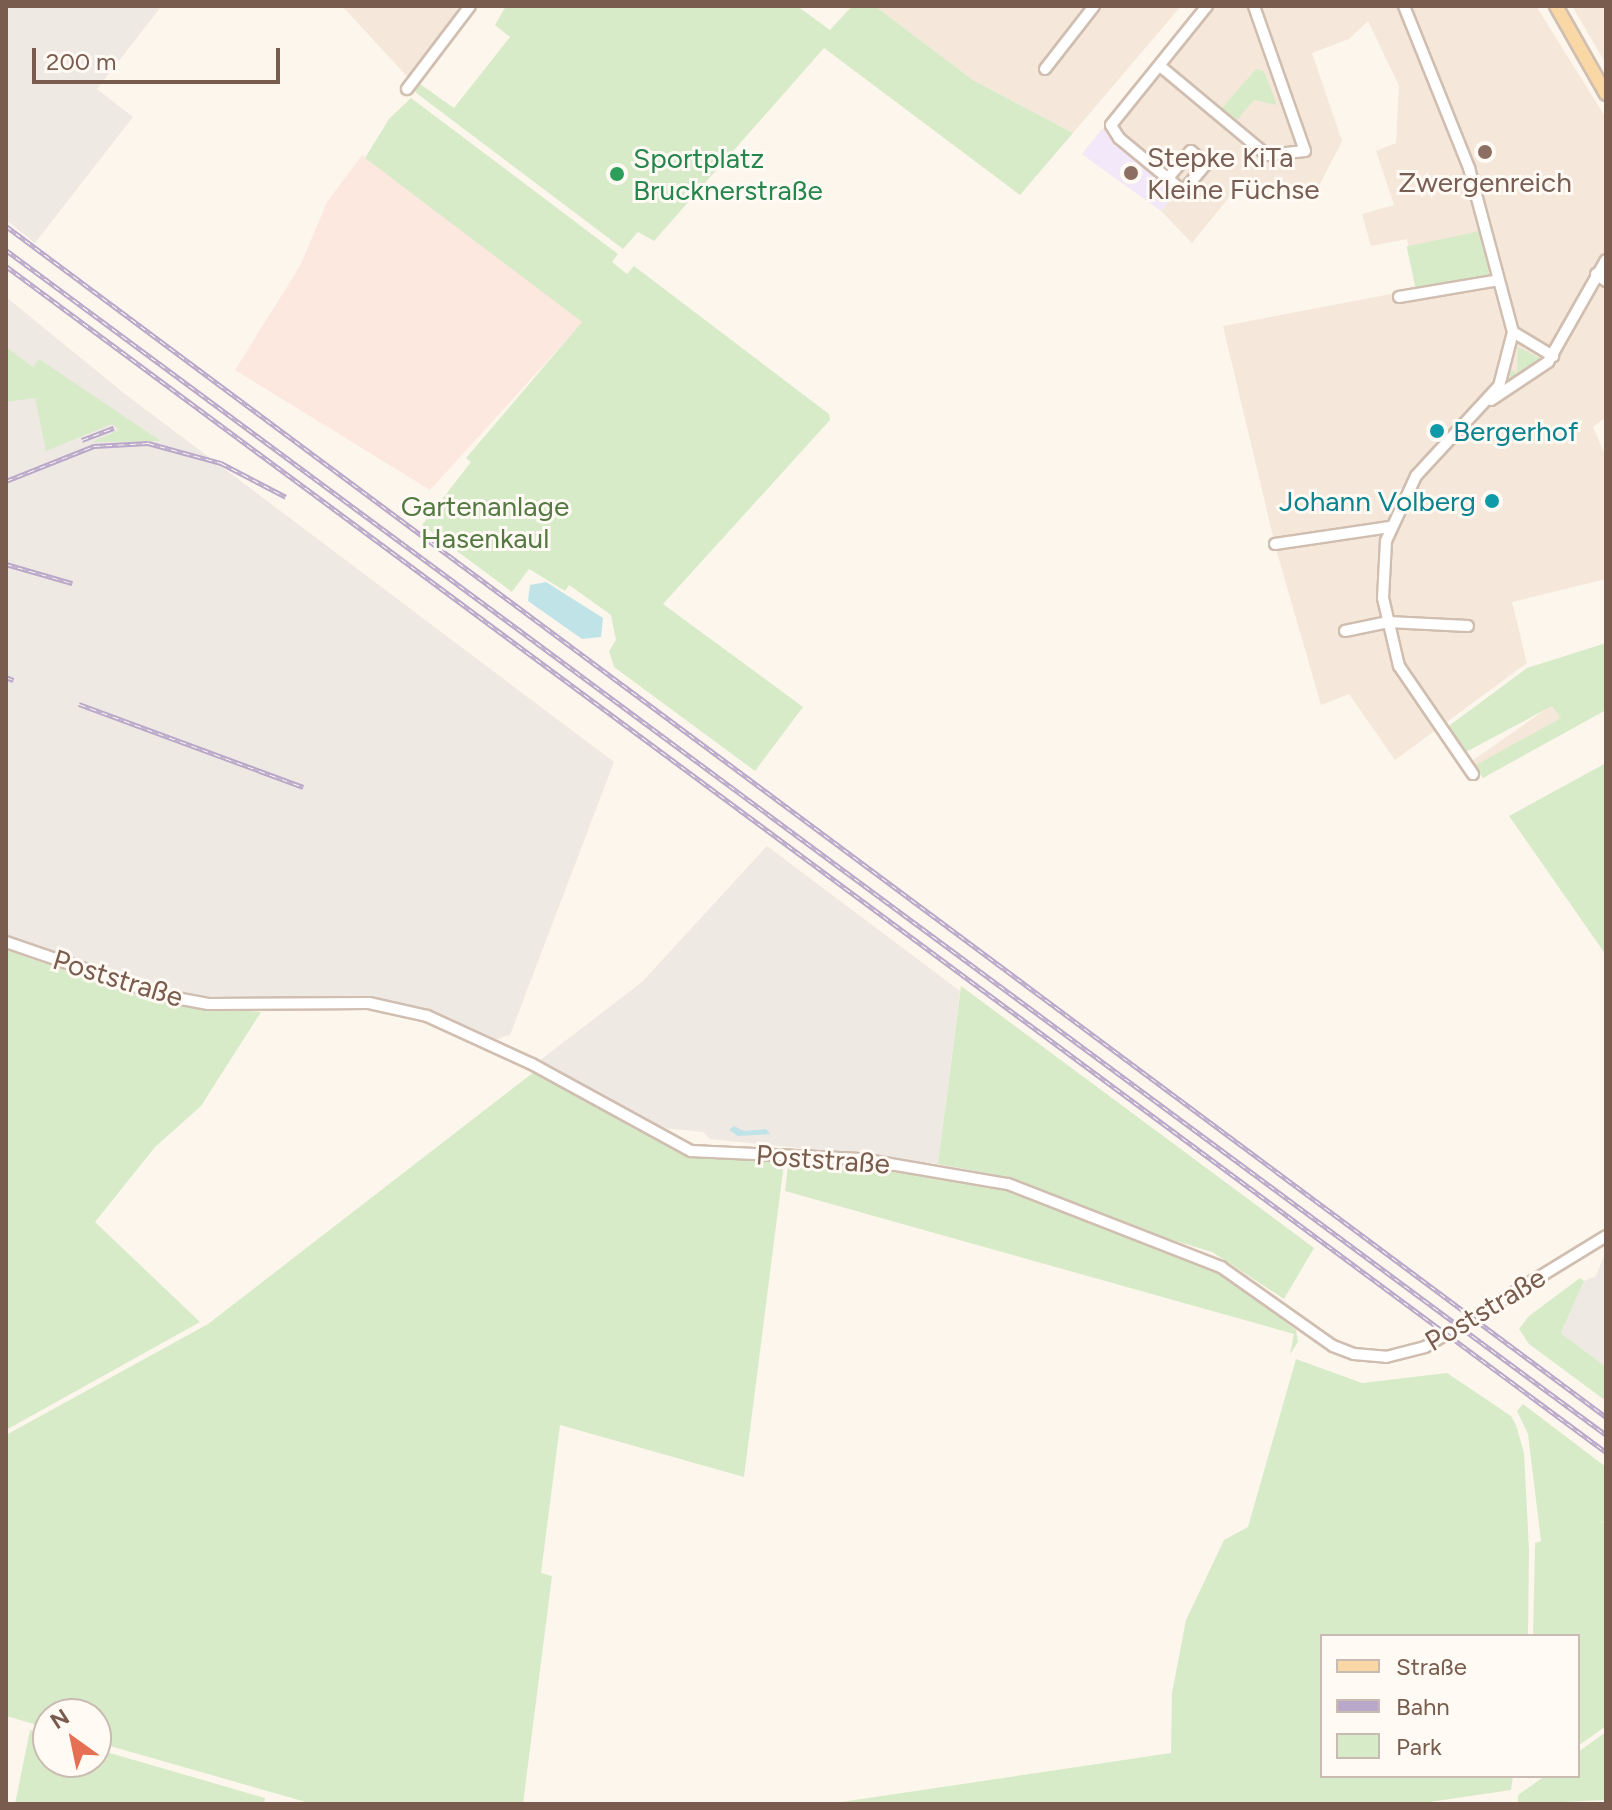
<!DOCTYPE html>
<html>
<head>
<meta charset="utf-8">
<style>
	body { margin:0 }
	#map { position:relative; width:1612px; height:1810px; overflow:hidden; background:#fdf6ec; font-family:Figtree,sans-serif }
	div>[style] { position:absolute }
	.residential>* { inset:0; background:#f5e8da; transform-origin:0 0 }
	.commercial>* { inset:0; background:#fde8e0 }
	.industrial>* { inset:0; background:#efe9e4 }
	.education>* { inset:0; background:#f3e8fa }
	.green>* { inset:0; background:#d8ebc9; transform-origin:0 0 }
	.water>* { inset:0; background:#bfe3e7 }
	.roads { filter:drop-shadow(2px 0 #d0beb0) drop-shadow(-2px 0 #d0beb0) drop-shadow(0 2px #d0beb0) drop-shadow(0 -2px #d0beb0) }
	.minor>* { height:10px; margin:-5px; padding:0 5px; transform-origin:5px; border-radius:5px; background:#fff }
	.major>* { height:12px; margin:-6px; padding:0 6px; transform-origin:6px; border-radius:6px; background:#fad8a6 }
	.rail>* { height:5px; margin-top:-2.5px; transform-origin:0; background:repeating-linear-gradient(90deg,#fffaf3 0 6px,#b9a8c9 0 12px); box-sizing:border-box; border-block:2px solid #b9a8c9 }
	.dots>* { width:22px; height:22px; translate:-50% -50%; box-sizing:border-box; border:4px solid #fffaf3; border-radius:50% }
	span { translate:-50% -50%; white-space:nowrap; text-align:center; line-height:1.15; -webkit-text-stroke:6px #fffaf3; paint-order:stroke }
	.education-label { font-size:28px; color:#785e54 }
	.left { translate:0 -50%; text-align:left }
	.leisure-label { font-size:28px; color:#27864d }
	.culture-label { font-size:28px; color:#0d838f }
	.right { translate:-100% -50%; text-align:right }
	.park-label { font-size:28px; color:#547942 }
	.street-label { font-size:28px; color:#795c4e }
	.frame { position:absolute; inset:0; border:8px solid #795c4e; pointer-events:none }
	.legend { position:absolute; left:1320px; top:1634px; width:260px; height:144px; box-sizing:border-box; background:#fffaf3; border:2px solid #c9bbb1; margin:0; padding:10px 14px; list-style:none; font-size:24px; color:#795c4e }
	.legend li { display:flex; align-items:center; gap:16px; height:40px }
	.legend b { width:40px; border:2px solid #c9bbb1 }
	.north { position:absolute; left:32px; top:1698px; width:80px; height:80px; box-sizing:border-box; background:#fffaf3; border:2px solid #c9bbb1; border-radius:50%; rotate:327deg; font-size:22px; font-weight:700; line-height:32px; text-align:center; color:#795c4e }
	.north::after { content:''; display:block; margin:auto; width:28px; height:36px; background:#e57053; clip-path:polygon(50% 0,100% 100%,50% 72%,0 100%) }
	.scale { position:absolute; left:32px; top:48px; width:248px; height:36px; box-sizing:border-box; border:4px solid #795c4e; border-top:0; padding-left:10px; font-size:24px; line-height:28px; white-space:nowrap; color:#795c4e; -webkit-text-stroke:6px #fffaf3; paint-order:stroke }
</style>
</head>
<body>
<div id="map">
	<div class="residential">
		<i style="clip-path:polygon(342px 6px,477px 6px,415px 85px)"></i>
		<i style="clip-path:polygon(875px 6px,1181px 6px,1073px 133px,973px 80px)"></i>
		<i style="clip-path:polygon(1216px 6px,1536px 6px,1606px 118px,1606px 417px,1593px 427px,1606px 457px,1606px 579px,1512px 602px,1527px 663px,1395px 760px,1349px 694px,1321px 705px,1276px 549px,1223px 326px,1417px 289px,1407px 239px,1371px 246px,1362px 214px,1394px 205px,1376px 151px,1396px 143px,1399px 86px,1368px 21px,1349px 39px,1312px 53px,1342px 141px,1319px 186px,1275px 194px,1253px 180px,1239px 185px,1192px 243px,1161px 211px,1082px 154px,1102px 129px,1115px 125px)"></i>
		<i style="clip-path:polygon(1572px 6px,1606px 6px,1606px 64px)"></i>
		<i style="left:1552px;top:705px;width:16px;height:100px;rotate:55deg"></i>
	</div>
	<div class="commercial">
		<i style="clip-path:polygon(362px 155px,583px 322px,430px 490px,235px 370px,300px 266px,327px 202px)"></i>
	</div>
	<div class="industrial">
		<i style="clip-path:polygon(6px 6px,161px 7px,97px 89px,133px 117px,35px 243px,6px 220px)"></i>
		<i style="clip-path:polygon(6px 297px,125px 394px,614px 762px,510px 1035px,494px 1040px,436px 1015px,381px 1000px,214px 998px,160px 989px,6px 937px)"></i>
		<i style="clip-path:polygon(767px 846px,960px 991px,938px 1164px,870px 1155px,864px 1149px,849px 1153px,710px 1139px,703px 1132px,653px 1127px,539px 1061px,642px 982px)"></i>
		<i style="clip-path:polygon(1606px 1251px,1606px 1367px,1561px 1333px,1584px 1281px,1596px 1276px)"></i>
	</div>
	<div class="education">
		<i style="clip-path:polygon(1102px 129px,1177px 192px,1161px 211px,1082px 154px)"></i>
	</div>
	<div class="green">
		<i style="clip-path:polygon(506px 6px,797px 6px,830px 30px,852px 6px,875px 6px,973px 80px,1073px 133px,1020px 195px,824px 48px,654px 241px,638px 232px,623px 249px,415px 92px,420px 84px,454px 108px,510px 37px,495px 25px)"></i>
		<i style="clip-path:polygon(1256px 69px,1264px 71px,1277px 105px,1254px 100px,1236px 121px,1221px 109px)"></i>
		<i style="clip-path:polygon(411px 98px,618px 254px,612px 262px,627px 274px,634px 266px,829px 414px,830px 420px,663px 604px,803px 707px,755px 771px,614px 667px,609px 651px,616px 640px,611px 615px,569px 585px,565px 591px,529px 569px,512px 592px,422px 525px,471px 462px,466px 458px,582px 322px,365px 158px,389px 119px)"></i>
		<i style="left:1480px;top:231px;width:45px;height:75px;rotate:78deg"></i>
		<i style="clip-path:polygon(6px 347px,33px 367px,39px 359px,161px 441px,92px 442px,119px 430px,112px 424px,46px 451px,35px 398px,6px 402px)"></i>
		<i style="clip-path:polygon(1518px 347px,1544px 360px,1512px 381px,1509px 376px,1511px 369px,1517px 374px)"></i>
		<i style="clip-path:polygon(1606px 643px,1606px 710px,1483px 778px,1474px 766px,1561px 718px,1552px 706px,1464px 753px,1446px 728px,1527px 668px)"></i>
		<i style="clip-path:polygon(1606px 763px,1606px 955px,1509px 816px)"></i>
		<i style="clip-path:polygon(6px 950px,158px 1003px,261px 1012px,201px 1106px,155px 1147px,95px 1222px,200px 1322px,6px 1430px)"></i>
		<i style="clip-path:polygon(961px 986px,1314px 1248px,1284px 1299px,1212px 1252px,1123px 1225px,996px 1175px,938px 1164px)"></i>
		<i style="clip-path:polygon(534px 1072px,672px 1149px,691px 1155px,778px 1157px,784px 1163px,744px 1477px,560px 1425px,541px 1573px,552px 1576px,523px 1804px,313px 1804px,96px 1742px,96px 1714px,48px 1714px,48px 1728px,6px 1716px,6px 1435px,208px 1324px)"></i>
		<i style="clip-path:polygon(789px 1158px,861px 1163px,1001px 1187px,1217px 1270px,1296px 1330px,1298px 1342px,1290px 1354px,1294px 1334px,785px 1191px)"></i>
		<i style="clip-path:polygon(1580px 1278px,1584px 1281px,1561px 1333px,1606px 1367px,1606px 1401px,1529px 1344px,1519px 1329px,1529px 1316px)"></i>
		<i style="clip-path:polygon(1296px 1359px,1362px 1383px,1447px 1373px,1511px 1416px,1516px 1425px,1524px 1453px,1529px 1549px,1528px 1636px,1322px 1636px,1322px 1776px,1513px 1776px,1511px 1790px,1416px 1804px,828px 1804px,1171px 1753px,1172px 1693px,1186px 1620px,1224px 1540px,1248px 1527px)"></i>
		<i style="clip-path:polygon(1523px 1404px,1606px 1467px,1606px 1520px,1599px 1523px,1606px 1521px,1606px 1726px,1578px 1746px,1578px 1636px,1533px 1636px,1535px 1543px,1541px 1541px,1528px 1434px,1517px 1411px)"></i>
		<i style="clip-path:polygon(30px 1730px,48px 1735px,48px 1762px,96px 1762px,96px 1749px,265px 1798px,264px 1804px,15px 1804px)"></i>
		<i style="clip-path:polygon(1606px 1732px,1606px 1800px,1518px 1804px,1518px 1795px,1545px 1776px,1578px 1776px,1578px 1752px)"></i>
	</div>
	<div class="water">
		<i style="clip-path:polygon(546px 582px,603px 618px,601px 637px,582px 639px,528px 601px,530px 585px)"></i>
		<i style="clip-path:polygon(734px 1126px,744px 1131px,766px 1129px,770px 1134px,738px 1136px,729px 1130px)"></i>
	</div>
	<div class="roads">
		<div class="minor">
			<i style="left:1404px;top:6px;width:175px;rotate:68.1deg"></i>
			<i style="left:1469px;top:168px;width:170px;rotate:75deg"></i>
			<i style="left:1513px;top:332px;width:56px;rotate:104.5deg"></i>
			<i style="left:1499px;top:386px;width:122px;rotate:132.7deg"></i>
			<i style="left:1416px;top:476px;width:72px;rotate:114.8deg"></i>
			<i style="left:1386px;top:541px;width:57px;rotate:93deg"></i>
			<i style="left:1383px;top:598px;width:70px;rotate:76.8deg"></i>
			<i style="left:1399px;top:666px;width:131px;rotate:55.6deg"></i>
			<i style="left:1160px;top:66px;width:139px;rotate:39.8deg"></i>
			<i style="left:1267px;top:155px;width:38px;rotate:-6deg"></i>
			<i style="left:1305px;top:151px;width:154px;rotate:-109.4deg"></i>
			<i style="left:1045px;top:69px;width:80px;rotate:-52.1deg"></i>
			<i style="left:407px;top:89px;width:104px;rotate:-52.8deg"></i>
			<i style="left:1168px;top:178px;width:35px;rotate:-50deg"></i>
			<i style="left:1191px;top:151px;width:20px;rotate:41deg"></i>
			<i style="left:1206px;top:164px;width:35px;rotate:130deg"></i>
			<i style="left:1183px;top:191px;width:83px;rotate:-140.4deg"></i>
			<i style="left:1119px;top:138px;width:15px;rotate:-122deg"></i>
			<i style="left:1111px;top:125px;width:153px;rotate:-51.1deg"></i>
			<i style="left:1596px;top:274px;width:12px;rotate:35deg"></i>
			<i style="left:1399px;top:297px;width:101px;rotate:-9.6deg"></i>
			<i style="left:1513px;top:332px;width:47px;rotate:31deg"></i>
			<i style="left:1491px;top:400px;width:69px;rotate:-33.7deg"></i>
			<i style="left:1548px;top:362px;width:117px;rotate:-60.4deg"></i>
			<i style="left:1275px;top:544px;width:116px;rotate:-8.4deg"></i>
			<i style="left:1345px;top:631px;width:44px;rotate:-11.8deg"></i>
			<i style="left:1388px;top:622px;width:80px;rotate:2.9deg"></i>
			<i style="left:6px;top:942px;width:163px;rotate:19deg"></i>
			<i style="left:160px;top:995px;width:49px;rotate:10.6deg"></i>
			<i style="left:208px;top:1004px;width:161px;rotate:-0.4deg"></i>
			<i style="left:369px;top:1003px;width:59px;rotate:12.6deg"></i>
			<i style="left:427px;top:1016px;width:115px;rotate:24.6deg"></i>
			<i style="left:532px;top:1064px;width:181px;rotate:28.7deg"></i>
			<i style="left:691px;top:1151px;width:170px;rotate:2.7deg"></i>
			<i style="left:861px;top:1159px;width:149px;rotate:9.7deg"></i>
			<i style="left:1008px;top:1184px;width:229px;rotate:21.3deg"></i>
			<i style="left:1221px;top:1267px;width:137px;rotate:35.2deg"></i>
			<i style="left:1333px;top:1346px;width:22px;rotate:21deg"></i>
			<i style="left:1354px;top:1354px;width:32px;rotate:5deg"></i>
			<i style="left:1386px;top:1357px;width:40px;rotate:-14.4deg"></i>
			<i style="left:1425px;top:1347px;width:212px;rotate:-31.5deg"></i>
		</div>
		<div class="major">
			<i style="left:1556px;top:6px;width:101px;rotate:60.4deg"></i>
		</div>
	</div>
	<div class="rail">
		<i style="left:6px;top:226px;width:1995px;rotate:36.66deg"></i>
		<i style="left:6px;top:250px;width:1991px;rotate:36.52deg"></i>
		<i style="left:6px;top:266px;width:1992px;rotate:36.55deg"></i>
		<i style="left:82px;top:440px;width:34px;rotate:-21deg"></i>
		<i style="left:6px;top:481px;width:95px;rotate:-21.7deg"></i>
		<i style="left:94px;top:446px;width:54px;rotate:-3.2deg"></i>
		<i style="left:148px;top:443px;width:76px;rotate:15.3deg"></i>
		<i style="left:221px;top:463px;width:73px;rotate:27.6deg"></i>
		<i style="left:6px;top:564px;width:69px;rotate:16.1deg"></i>
		<i style="left:6px;top:677px;width:8px;rotate:23deg"></i>
		<i style="left:79px;top:704px;width:239px;rotate:20.3deg"></i>
	</div>
	<div class="dots">
		<i style="left:1485px;top:152px;background:#8d6e63"></i>
		<i style="left:1131px;top:173px;background:#8d6e63"></i>
		<i style="left:617px;top:174px;background:#2e9e5b"></i>
		<i style="left:1437px;top:431px;background:#0f9aa8"></i>
		<i style="left:1492px;top:501px;background:#0f9aa8"></i>
	</div>
	<div class="education-label">
		<span class="left" style="left:1147px;top:173px">Stepke KiTa<br>Kleine Füchse</span>
		<span style="left:1485px;top:182px">Zwergenreich</span>
	</div>
	<div class="leisure-label">
		<span class="left" style="left:633px;top:174px">Sportplatz<br>Brucknerstraße</span>
	</div>
	<div class="culture-label">
		<span class="left" style="left:1453px;top:431px">Bergerhof</span>
		<span class="right" style="left:1476px;top:501px">Johann Volberg</span>
	</div>
	<div class="park-label">
		<span style="left:485px;top:522px">Gartenanlage<br>Hasenkaul</span>
	</div>
	<div class="street-label">
		<span style="left:118px;top:978px;rotate:17deg">Poststraße</span>
		<span style="left:823px;top:1159px;rotate:4deg">Poststraße</span>
		<span style="left:1485px;top:1309px;rotate:-31deg">Poststraße</span>
	</div>
	<div class="frame"></div>
	<ul class="legend">
	<li><b style="height:10px;background:#fad8a6"></b>Straße</li>
	<li><b style="height:10px;background:#b9a8c9"></b>Bahn</li>
	<li><b style="height:22px;background:#d8ebc9"></b>Park</li>
	</ul>
	<div class="north">N</div>
	<div class="scale">200 m</div>
</div>
</body>
</html>
